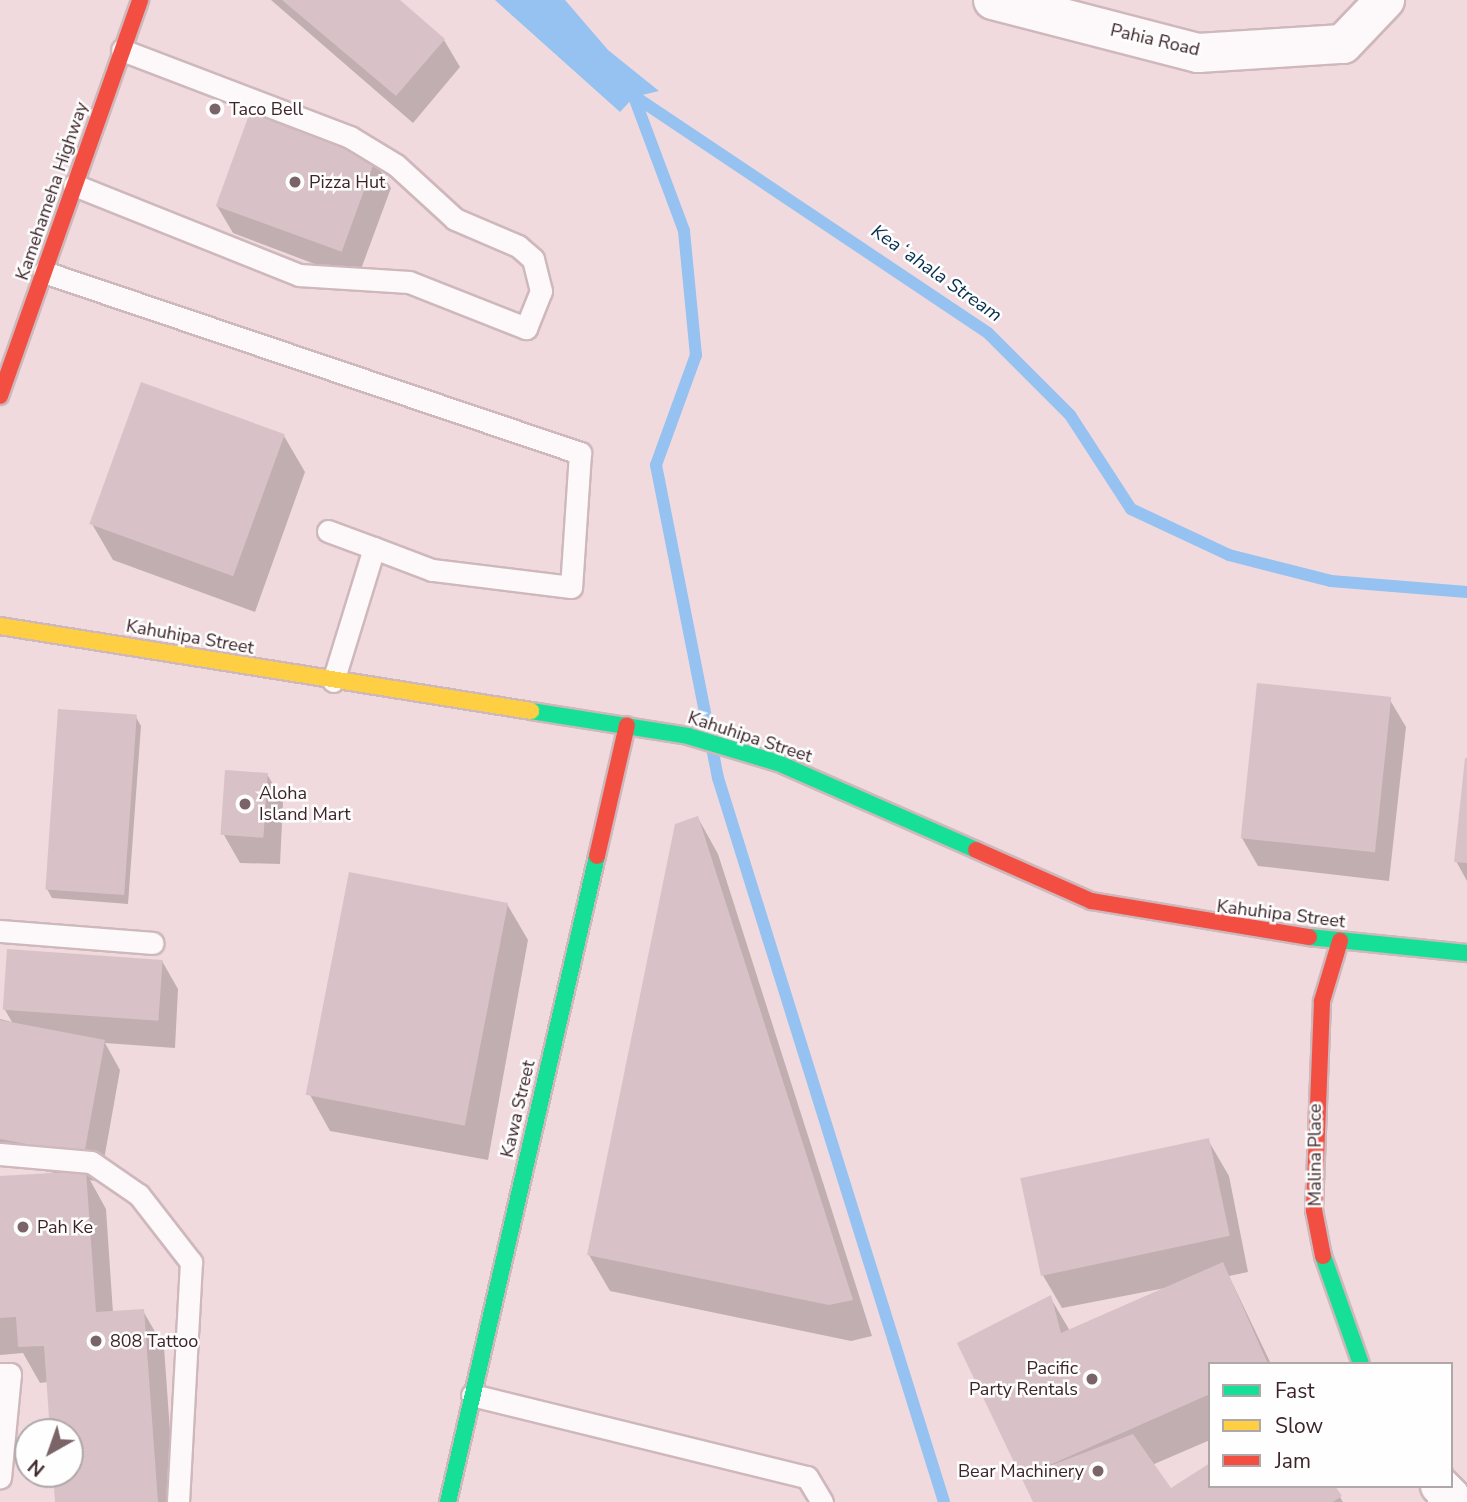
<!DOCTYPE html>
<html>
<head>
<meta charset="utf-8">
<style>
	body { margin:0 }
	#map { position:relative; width:1467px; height:1502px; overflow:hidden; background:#f0dade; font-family:"Nunito Sans",sans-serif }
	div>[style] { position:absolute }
	.water>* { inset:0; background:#95c2f0 }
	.shadow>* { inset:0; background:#0003 }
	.stream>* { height:12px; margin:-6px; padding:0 6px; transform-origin:6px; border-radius:6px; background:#95c2f0 }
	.building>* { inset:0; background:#d9c2c7; transform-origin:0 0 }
	.roads { filter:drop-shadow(2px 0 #ceb8bc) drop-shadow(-2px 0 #ceb8bc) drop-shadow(0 2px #ceb8bc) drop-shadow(0 -2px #ceb8bc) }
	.lane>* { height:21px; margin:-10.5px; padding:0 10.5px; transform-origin:10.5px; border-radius:10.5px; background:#fdf9fa }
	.street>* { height:38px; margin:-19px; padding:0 19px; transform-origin:19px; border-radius:19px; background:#fdf9fa }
	.fast>* { height:16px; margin:-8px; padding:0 8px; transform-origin:8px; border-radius:8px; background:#16e098 }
	.slow>* { height:16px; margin:-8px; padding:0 8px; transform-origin:8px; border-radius:8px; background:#ffcf43 }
	.jam>* { height:16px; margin:-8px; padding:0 8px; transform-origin:8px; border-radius:8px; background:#f24e42 }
	.dots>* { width:19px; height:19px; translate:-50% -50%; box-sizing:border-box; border:4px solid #fefefe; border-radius:50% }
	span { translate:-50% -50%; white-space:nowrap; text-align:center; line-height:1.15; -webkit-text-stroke:5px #fefefe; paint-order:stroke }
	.street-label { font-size:18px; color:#3c2429 }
	.poi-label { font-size:18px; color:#3c2429 }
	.left { translate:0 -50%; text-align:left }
	.right { translate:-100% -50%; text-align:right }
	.water-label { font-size:19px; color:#052f4f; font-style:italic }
	.legend { position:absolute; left:1208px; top:1362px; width:245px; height:126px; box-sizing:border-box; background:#fefefe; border:2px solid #b0a7a9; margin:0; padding:9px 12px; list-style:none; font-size:21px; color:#3c2429 }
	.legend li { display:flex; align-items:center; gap:14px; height:35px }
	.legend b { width:35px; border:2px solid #b0a7a9 }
	.north { position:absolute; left:14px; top:1418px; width:70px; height:70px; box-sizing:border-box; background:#fefefe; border:2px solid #b0a7a9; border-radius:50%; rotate:220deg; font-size:19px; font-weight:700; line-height:28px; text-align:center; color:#3c2429 }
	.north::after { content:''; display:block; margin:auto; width:24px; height:32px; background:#7b6468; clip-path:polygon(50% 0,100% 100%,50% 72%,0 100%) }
</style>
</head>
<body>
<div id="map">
	<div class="water">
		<i style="clip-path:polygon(495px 0,565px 0,608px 50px,659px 91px,634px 97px,620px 112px)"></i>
	</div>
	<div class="shadow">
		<i style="clip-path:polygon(271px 0,397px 0,444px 40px,460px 67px,413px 123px)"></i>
		<i style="clip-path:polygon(374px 160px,391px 188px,357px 280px,233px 233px,217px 206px)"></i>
		<i style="clip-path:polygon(284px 436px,305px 472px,255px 612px,113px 560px,92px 524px)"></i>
		<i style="clip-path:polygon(1390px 700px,1406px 727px,1389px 881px,1258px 866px,1242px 838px)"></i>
		<i style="clip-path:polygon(136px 717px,141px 726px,128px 904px,52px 898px,47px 889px)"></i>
		<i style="clip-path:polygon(1467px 758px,1467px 881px,1456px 861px)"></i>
		<i style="clip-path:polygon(267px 774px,283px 802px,280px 864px,240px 863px,224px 835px)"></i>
		<i style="clip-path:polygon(698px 818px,718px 854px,872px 1336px,851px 1341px,610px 1291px,589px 1255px)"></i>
		<i style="clip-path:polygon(507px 904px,528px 940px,488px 1160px,330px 1131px,310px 1095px)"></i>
		<i style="clip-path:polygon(162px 961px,178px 989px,175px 1048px,105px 1043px,120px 1070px,100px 1182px,90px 1180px,106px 1209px,113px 1313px,143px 1311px,164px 1347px,175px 1502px,56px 1502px,54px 1474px,70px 1474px,70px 1432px,52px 1432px,48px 1382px,40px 1383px,23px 1353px,0 1355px,0 1178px,55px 1173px,0 1163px,0 1019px,12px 1022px,5px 1010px)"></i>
		<i style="clip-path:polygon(1208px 1140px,1229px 1176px,1248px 1272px,1229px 1276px,1271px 1364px,1210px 1364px,1210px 1440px,1152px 1465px,1170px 1491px,1333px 1486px,1343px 1502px,1034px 1502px,960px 1344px,1050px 1297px,1070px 1331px,1165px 1288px,1062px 1308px,1041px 1272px)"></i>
	</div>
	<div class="stream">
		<i style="left:634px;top:96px;width:426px;rotate:33.8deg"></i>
		<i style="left:988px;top:333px;width:116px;rotate:45deg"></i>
		<i style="left:1070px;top:415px;width:112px;rotate:57deg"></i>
		<i style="left:1131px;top:509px;width:108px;rotate:25.1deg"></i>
		<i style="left:1229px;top:555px;width:105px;rotate:14.3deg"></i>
		<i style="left:1331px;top:581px;width:136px;rotate:4.6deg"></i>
		<i style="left:634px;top:97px;width:143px;rotate:69.5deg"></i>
		<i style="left:684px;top:231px;width:125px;rotate:84.5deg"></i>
		<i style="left:696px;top:355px;width:117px;rotate:110deg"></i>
		<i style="left:656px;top:465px;width:319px;rotate:78.8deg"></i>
		<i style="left:718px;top:778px;width:758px;rotate:72.66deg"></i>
	</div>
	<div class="building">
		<i style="clip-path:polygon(282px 0,400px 0,445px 39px,396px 96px)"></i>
		<i style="left:250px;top:112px;width:134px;height:100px;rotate:20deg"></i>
		<i style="left:141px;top:382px;width:153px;height:151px;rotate:20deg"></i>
		<i style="left:1257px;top:683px;width:135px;height:156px;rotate:6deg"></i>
		<i style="left:58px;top:709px;width:79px;height:181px;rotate:4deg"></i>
		<i style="clip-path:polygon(1465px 758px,1467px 758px,1467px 863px,1454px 862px)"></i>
		<i style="left:225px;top:770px;width:43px;height:65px;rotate:4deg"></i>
		<i style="clip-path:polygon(698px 816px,853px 1300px,829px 1305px,587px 1255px,675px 824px)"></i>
		<i style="left:349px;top:872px;width:162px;height:227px;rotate:11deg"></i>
		<i style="left:7px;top:949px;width:156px;height:61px;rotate:4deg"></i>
		<i style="clip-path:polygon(0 1020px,105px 1040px,84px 1155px,0 1139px)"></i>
		<i style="left:1209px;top:1138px;width:100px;height:193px;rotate:78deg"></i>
		<i style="clip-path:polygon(86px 1171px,96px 1312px,144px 1309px,158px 1502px,55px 1502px,53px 1474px,70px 1474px,70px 1432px,50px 1432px,44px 1346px,18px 1347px,16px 1317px,0 1318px,0 1176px)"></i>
		<i style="clip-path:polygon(1223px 1262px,1268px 1364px,1210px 1364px,1210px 1394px,1034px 1472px,1133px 1434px,1171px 1488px,1210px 1463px,1210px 1486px,1335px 1486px,1342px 1496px,1333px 1502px,1033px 1502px,957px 1343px,1051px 1295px,1061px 1333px)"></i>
	</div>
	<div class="roads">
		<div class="lane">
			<i style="left:74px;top:185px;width:242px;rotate:21.8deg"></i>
			<i style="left:299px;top:275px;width:110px;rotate:3.6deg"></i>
			<i style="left:409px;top:282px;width:126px;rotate:21.5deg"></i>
			<i style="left:526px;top:328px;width:40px;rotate:-68deg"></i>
			<i style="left:541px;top:291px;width:33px;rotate:-104deg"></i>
			<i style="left:533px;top:259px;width:20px;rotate:-139deg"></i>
			<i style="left:518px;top:246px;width:69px;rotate:-156.8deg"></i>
			<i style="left:455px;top:219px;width:80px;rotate:-137.5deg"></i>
			<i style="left:396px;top:165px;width:54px;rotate:-148.7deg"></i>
			<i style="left:350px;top:137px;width:244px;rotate:-159.1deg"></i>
			<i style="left:44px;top:272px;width:566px;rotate:18.66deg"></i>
			<i style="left:580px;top:453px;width:134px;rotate:93.8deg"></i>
			<i style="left:571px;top:587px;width:140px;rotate:-173deg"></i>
			<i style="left:432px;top:570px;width:62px;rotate:-159.2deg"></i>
			<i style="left:374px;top:548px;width:139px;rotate:107.1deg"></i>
			<i style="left:328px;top:531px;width:49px;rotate:20.3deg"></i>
			<i style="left:0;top:931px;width:153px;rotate:4.5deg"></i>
			<i style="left:0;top:1154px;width:91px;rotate:5deg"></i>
			<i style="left:91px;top:1162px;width:58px;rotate:34.5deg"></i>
			<i style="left:139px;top:1195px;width:85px;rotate:52.2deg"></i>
			<i style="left:191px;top:1262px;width:240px;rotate:93.1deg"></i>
			<i style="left:0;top:1374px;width:10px"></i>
			<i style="left:10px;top:1374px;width:104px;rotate:95.5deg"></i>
			<i style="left:472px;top:1395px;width:345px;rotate:13.8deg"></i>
			<i style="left:807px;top:1477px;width:29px;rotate:59deg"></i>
		</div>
		<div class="street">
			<i style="left:993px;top:0;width:212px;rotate:14.5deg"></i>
			<i style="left:1198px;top:53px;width:145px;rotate:-3.6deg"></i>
			<i style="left:1343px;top:44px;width:61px;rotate:-46.3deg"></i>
			<i style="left:1440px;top:1486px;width:22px;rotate:47deg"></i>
		</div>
		<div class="fast">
			<i style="left:531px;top:711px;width:159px;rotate:9deg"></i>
			<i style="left:688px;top:736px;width:94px;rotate:16.7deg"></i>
			<i style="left:778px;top:763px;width:216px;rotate:23.7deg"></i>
			<i style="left:1309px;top:937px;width:159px;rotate:5.8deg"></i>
			<i style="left:1323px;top:1256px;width:114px;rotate:70.6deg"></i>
			<i style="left:448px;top:1502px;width:663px;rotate:-77.01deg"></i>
		</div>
		<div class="slow">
			<i style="left:0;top:626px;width:538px;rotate:9.09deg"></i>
		</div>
		<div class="jam">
			<i style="left:0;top:396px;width:420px;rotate:-70.5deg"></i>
			<i style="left:976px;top:850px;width:126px;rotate:23.9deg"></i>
			<i style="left:1091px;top:901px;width:221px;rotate:9.4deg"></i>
			<i style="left:597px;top:856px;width:134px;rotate:-77.1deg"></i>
			<i style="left:1323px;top:1256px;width:47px;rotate:-101.1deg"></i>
			<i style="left:1314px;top:1210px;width:209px;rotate:-87.8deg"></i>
			<i style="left:1322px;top:1001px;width:63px;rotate:-73.3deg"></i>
		</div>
	</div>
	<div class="dots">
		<i style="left:215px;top:109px;background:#7b6468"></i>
		<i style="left:295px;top:182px;background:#7b6468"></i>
		<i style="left:245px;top:804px;background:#7b6468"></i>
		<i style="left:23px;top:1227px;background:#7b6468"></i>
		<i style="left:96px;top:1341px;background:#7b6468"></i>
		<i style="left:1092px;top:1379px;background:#7b6468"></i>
		<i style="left:1098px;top:1471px;background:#7b6468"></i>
	</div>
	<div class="street-label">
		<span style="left:1155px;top:40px;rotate:13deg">Pahia Road</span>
		<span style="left:52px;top:191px;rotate:-71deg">Kamehameha Highway</span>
		<span style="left:190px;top:637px;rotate:10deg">Kahuhipa Street</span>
		<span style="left:750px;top:737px;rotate:18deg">Kahuhipa Street</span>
		<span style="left:1281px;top:914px;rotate:7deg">Kahuhipa Street</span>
		<span style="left:518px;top:1109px;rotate:-77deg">Kawa Street</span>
		<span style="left:1315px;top:1155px;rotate:-90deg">Malina Place</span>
	</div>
	<div class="poi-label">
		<span class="left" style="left:229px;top:109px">Taco Bell</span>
		<span class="left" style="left:309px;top:182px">Pizza Hut</span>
		<span class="left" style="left:259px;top:804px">Aloha<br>Island Mart</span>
		<span class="left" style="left:37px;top:1227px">Pah Ke</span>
		<span class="left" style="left:110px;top:1341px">808 Tattoo</span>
		<span class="right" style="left:1078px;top:1379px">Pacific<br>Party Rentals</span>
		<span class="right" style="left:1084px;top:1471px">Bear Machinery</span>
	</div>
	<div class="water-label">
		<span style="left:936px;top:274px;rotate:35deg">Keaʻahala Stream</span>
	</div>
	<ul class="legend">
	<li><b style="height:9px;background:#16e098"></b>Fast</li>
	<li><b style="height:9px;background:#ffcf43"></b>Slow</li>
	<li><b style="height:9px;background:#f24e42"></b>Jam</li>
	</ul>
	<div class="north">N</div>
</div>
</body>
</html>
